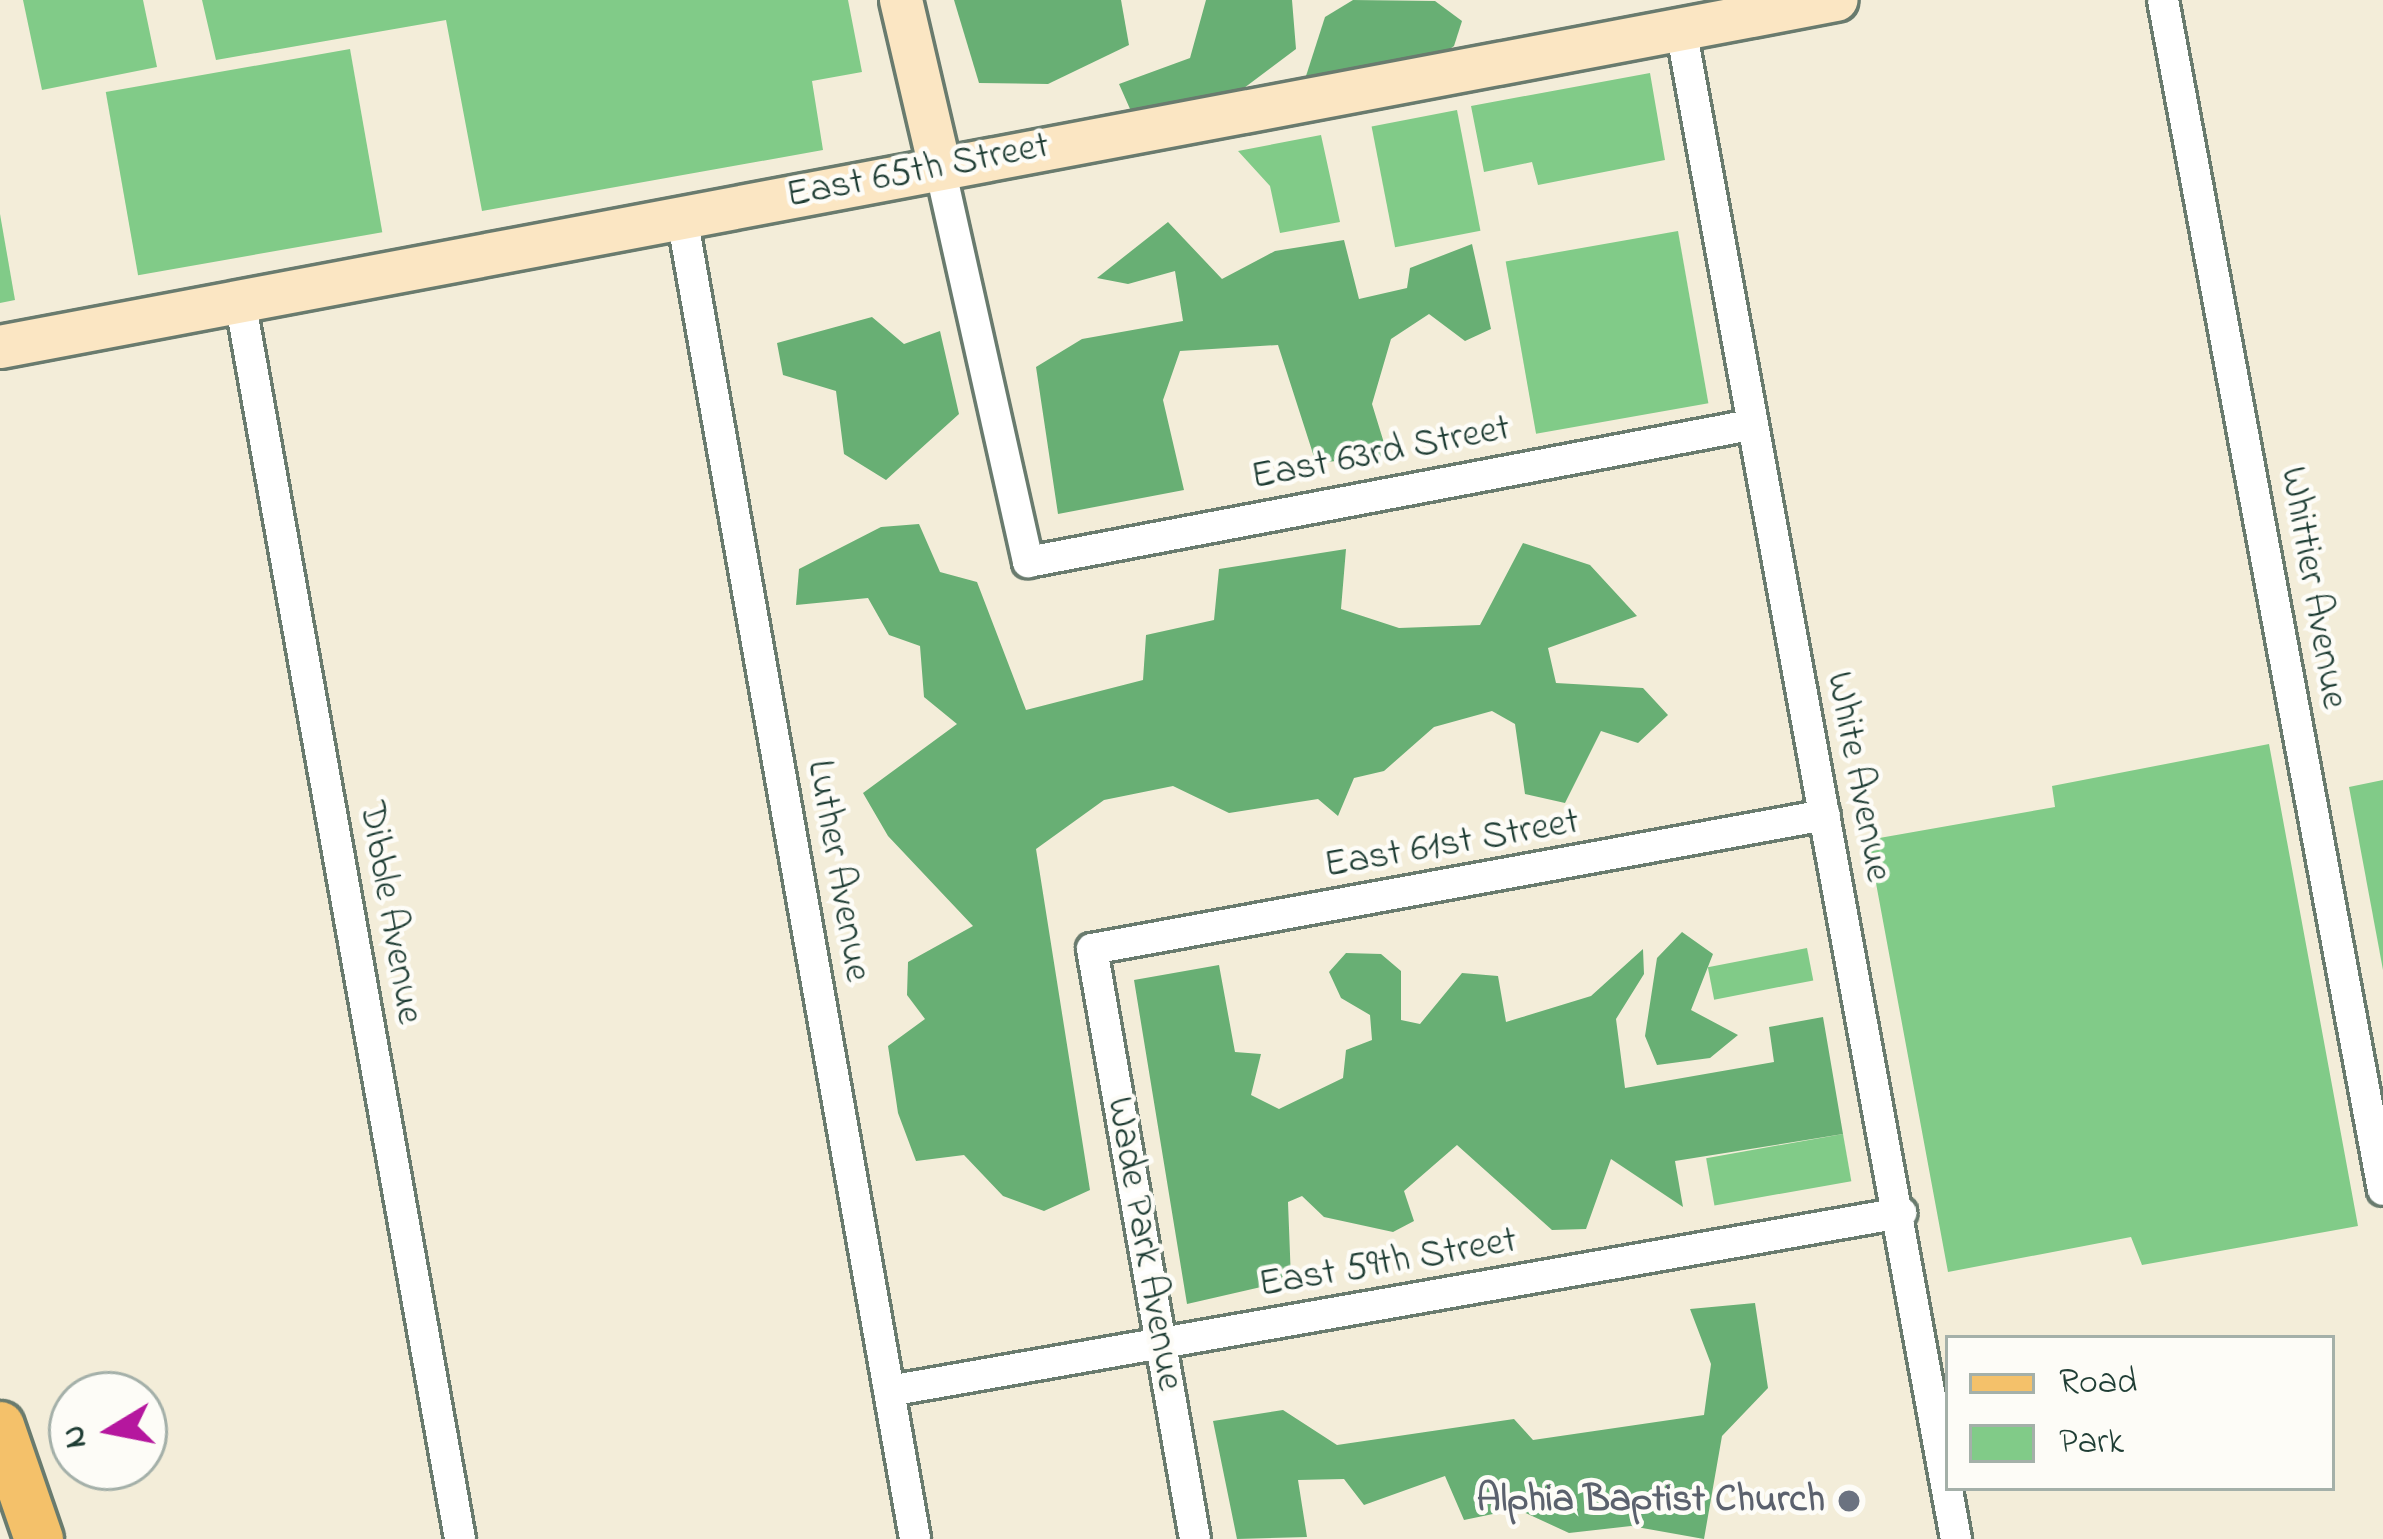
<!DOCTYPE html>
<html>
<head>
<meta charset="utf-8">
<style>
	body { margin:0 }
	#map { position:relative; width:2383px; height:1539px; overflow:hidden; background:#f3edd9; font-family:"Indie Flower",sans-serif }
	div>[style] { position:absolute }
	.green>* { inset:0; background:#81cb88; transform-origin:0 0 }
	.forest>* { inset:0; background:#68af74 }
	.roads { filter:drop-shadow(3px 0 #697b6e) drop-shadow(-3px 0 #697b6e) drop-shadow(0 3px #697b6e) drop-shadow(0 -3px #697b6e) }
	.street>* { height:30px; margin:-15px; padding:0 15px; transform-origin:15px; border-radius:15px; background:#fff }
	.secondary>* { height:42px; margin:-21px; padding:0 21px; transform-origin:21px; border-radius:21px; background:#fbe6c3 }
	.primary>* { height:48px; margin:-24px; padding:0 24px; transform-origin:24px; border-radius:24px; background:#f4c16a }
	.dots>* { width:33px; height:33px; translate:-50% -50%; box-sizing:border-box; border:6px solid #fdfcf7; border-radius:50% }
	span { translate:-50% -50%; white-space:nowrap; text-align:center; line-height:1.15; -webkit-text-stroke:9px #fdfcf7; paint-order:stroke }
	.street-label { font-size:39px; color:#1f3d34 }
	.worship-label { font-size:39px; color:#5b616d; font-weight:700 }
	.right { translate:-100% -50%; text-align:right }
	.legend { position:absolute; left:1945px; top:1335px; width:390px; height:156px; box-sizing:border-box; background:#fdfcf7; border:3px solid #a4b0a9; margin:0; padding:15px 21px; list-style:none; font-size:36px; color:#1f3d34 }
	.legend li { display:flex; align-items:center; gap:24px; height:60px }
	.legend b { width:60px; border:3px solid #a4b0a9 }
	.north { position:absolute; left:48px; top:1371px; width:120px; height:120px; box-sizing:border-box; background:#fdfcf7; border:3px solid #a4b0a9; border-radius:50%; rotate:260deg; font-size:33px; font-weight:700; line-height:48px; text-align:center; color:#1f3d34 }
	.north::after { content:''; display:block; margin:auto; width:42px; height:54px; background:#b5179e; clip-path:polygon(50% 0,100% 100%,50% 72%,0 100%) }
</style>
</head>
<body>
<div id="map">
	<div class="green">
		<i style="clip-path:polygon(23px 0,143px 0,157px 67px,42px 90px)"></i>
		<i style="clip-path:polygon(202px 0,848px 0,862px 72px,812px 81px,823px 150px,482px 211px,446px 20px,216px 60px)"></i>
		<i style="left:350px;top:49px;width:186px;height:248px;rotate:80deg"></i>
		<i style="clip-path:polygon(1650px 73px,1665px 160px,1538px 185px,1532px 162px,1484px 172px,1471px 106px)"></i>
		<i style="left:1457px;top:110px;width:123px;height:87px;rotate:79deg"></i>
		<i style="clip-path:polygon(1321px 135px,1340px 222px,1280px 233px,1270px 186px,1238px 151px)"></i>
		<i style="clip-path:polygon(0 214px,15px 300px,0 303px)"></i>
		<i style="left:1678px;top:231px;width:175px;height:175px;rotate:80deg"></i>
		<i style="clip-path:polygon(2269px 744px,2358px 1226px,2142px 1265px,2131px 1237px,1948px 1272px,1868px 840px,2055px 807px,2052px 786px)"></i>
		<i style="clip-path:polygon(2383px 780px,2383px 970px,2349px 787px)"></i>
		<i style="left:1807px;top:948px;width:33px;height:101px;rotate:79deg"></i>
		<i style="left:1843px;top:1134px;width:48px;height:139px;rotate:80deg"></i>
	</div>
	<div class="forest">
		<i style="clip-path:polygon(954px 0,1121px 0,1129px 45px,1048px 84px,979px 83px)"></i>
		<i style="clip-path:polygon(1206px 0,1292px 0,1296px 49px,1232px 97px,1134px 118px,1119px 84px,1190px 58px)"></i>
		<i style="clip-path:polygon(1353px 0,1435px 1px,1462px 21px,1454px 46px,1425px 67px,1306px 76px,1325px 17px)"></i>
		<i style="clip-path:polygon(1168px 222px,1222px 279px,1275px 251px,1344px 240px,1359px 299px,1407px 288px,1410px 268px,1472px 244px,1491px 329px,1465px 341px,1429px 314px,1391px 339px,1372px 404px,1388px 456px,1316px 463px,1278px 345px,1180px 351px,1163px 400px,1184px 490px,1058px 514px,1036px 367px,1082px 339px,1183px 321px,1175px 271px,1128px 284px,1097px 278px)"></i>
		<i style="clip-path:polygon(872px 317px,904px 344px,940px 331px,959px 414px,886px 480px,844px 454px,836px 391px,783px 375px,777px 343px)"></i>
		<i style="clip-path:polygon(919px 524px,940px 572px,977px 582px,1026px 710px,1143px 680px,1146px 635px,1214px 620px,1219px 569px,1346px 549px,1341px 609px,1399px 628px,1480px 625px,1523px 543px,1590px 565px,1637px 616px,1548px 648px,1556px 683px,1643px 688px,1668px 715px,1638px 743px,1601px 731px,1565px 803px,1525px 794px,1515px 724px,1492px 711px,1434px 727px,1384px 771px,1354px 778px,1338px 816px,1318px 799px,1229px 813px,1173px 786px,1104px 800px,1036px 849px,1090px 1190px,1044px 1211px,1003px 1196px,964px 1155px,916px 1161px,898px 1113px,888px 1046px,925px 1019px,907px 995px,908px 962px,973px 926px,888px 836px,863px 793px,957px 724px,924px 697px,920px 646px,889px 635px,868px 598px,796px 605px,799px 569px,881px 527px)"></i>
		<i style="clip-path:polygon(1682px 932px,1713px 954px,1691px 1010px,1738px 1035px,1710px 1058px,1657px 1065px,1645px 1036px,1657px 958px)"></i>
		<i style="clip-path:polygon(1643px 949px,1644px 974px,1616px 1019px,1625px 1088px,1774px 1062px,1769px 1027px,1823px 1017px,1843px 1134px,1675px 1161px,1683px 1207px,1611px 1159px,1586px 1229px,1552px 1230px,1457px 1145px,1404px 1191px,1414px 1221px,1393px 1232px,1324px 1217px,1302px 1196px,1288px 1202px,1291px 1280px,1187px 1304px,1134px 980px,1219px 965px,1235px 1052px,1261px 1054px,1251px 1095px,1279px 1109px,1343px 1078px,1346px 1050px,1372px 1040px,1370px 1015px,1341px 998px,1329px 972px,1346px 953px,1381px 954px,1401px 971px,1401px 1020px,1420px 1024px,1462px 973px,1498px 976px,1506px 1022px,1591px 996px)"></i>
		<i style="clip-path:polygon(1755px 1303px,1768px 1388px,1722px 1436px,1704px 1539px,1631px 1526px,1569px 1533px,1517px 1509px,1464px 1520px,1445px 1476px,1364px 1505px,1344px 1479px,1298px 1480px,1307px 1537px,1237px 1539px,1213px 1421px,1283px 1410px,1337px 1445px,1514px 1419px,1533px 1440px,1704px 1415px,1711px 1364px,1690px 1309px)"></i>
	</div>
	<div class="roads">
		<div class="street">
			<i style="left:2163px;top:0;width:1210px;rotate:79.53deg"></i>
			<i style="left:1681px;top:29px;width:1535px;rotate:79.68deg"></i>
			<i style="left:940px;top:168px;width:404px;rotate:77.4deg"></i>
			<i style="left:1028px;top:562px;width:735px;rotate:-10.74deg"></i>
			<i style="left:682px;top:217px;width:1342px;rotate:80deg"></i>
			<i style="left:240px;top:300px;width:1258px;rotate:79.93deg"></i>
			<i style="left:889px;top:1391px;width:1028px;rotate:-9.98deg"></i>
			<i style="left:1195px;top:1539px;width:599px;rotate:-99.9deg"></i>
			<i style="left:1092px;top:949px;width:745px;rotate:-10.36deg"></i>
		</div>
		<div class="secondary">
			<i style="left:901px;top:0;width:172px;rotate:76.9deg"></i>
			<i style="left:0;top:347px;width:1869px;rotate:-10.7deg"></i>
		</div>
		<div class="primary">
			<i style="left:0;top:1426px;width:120px;rotate:71deg"></i>
		</div>
	</div>
	<div class="dots">
		<i style="left:1849px;top:1501px;background:#6b7280"></i>
	</div>
	<div class="street-label">
		<span style="left:918px;top:172px;rotate:-11deg">East 65th Street</span>
		<span style="left:1381px;top:454px;rotate:-11deg">East 63rd Street</span>
		<span style="left:2312px;top:588px;rotate:80deg">Whittier Avenue</span>
		<span style="left:1857px;top:777px;rotate:79deg">White Avenue</span>
		<span style="left:1452px;top:845px;rotate:-10deg">East 61st Street</span>
		<span style="left:837px;top:871px;rotate:80deg">Luther Avenue</span>
		<span style="left:389px;top:913px;rotate:80deg">Dibble Avenue</span>
		<span style="left:1143px;top:1244px;rotate:80deg">Wade Park Avenue</span>
		<span style="left:1388px;top:1264px;rotate:-10deg">East 59th Street</span>
	</div>
	<div class="worship-label">
		<span class="right" style="left:1825px;top:1501px">Alphia Baptist Church</span>
	</div>
	<ul class="legend">
	<li><b style="height:15px;background:#f4c16a"></b>Road</li>
	<li><b style="height:33px;background:#81cb88"></b>Park</li>
	</ul>
	<div class="north">N</div>
</div>
</body>
</html>
